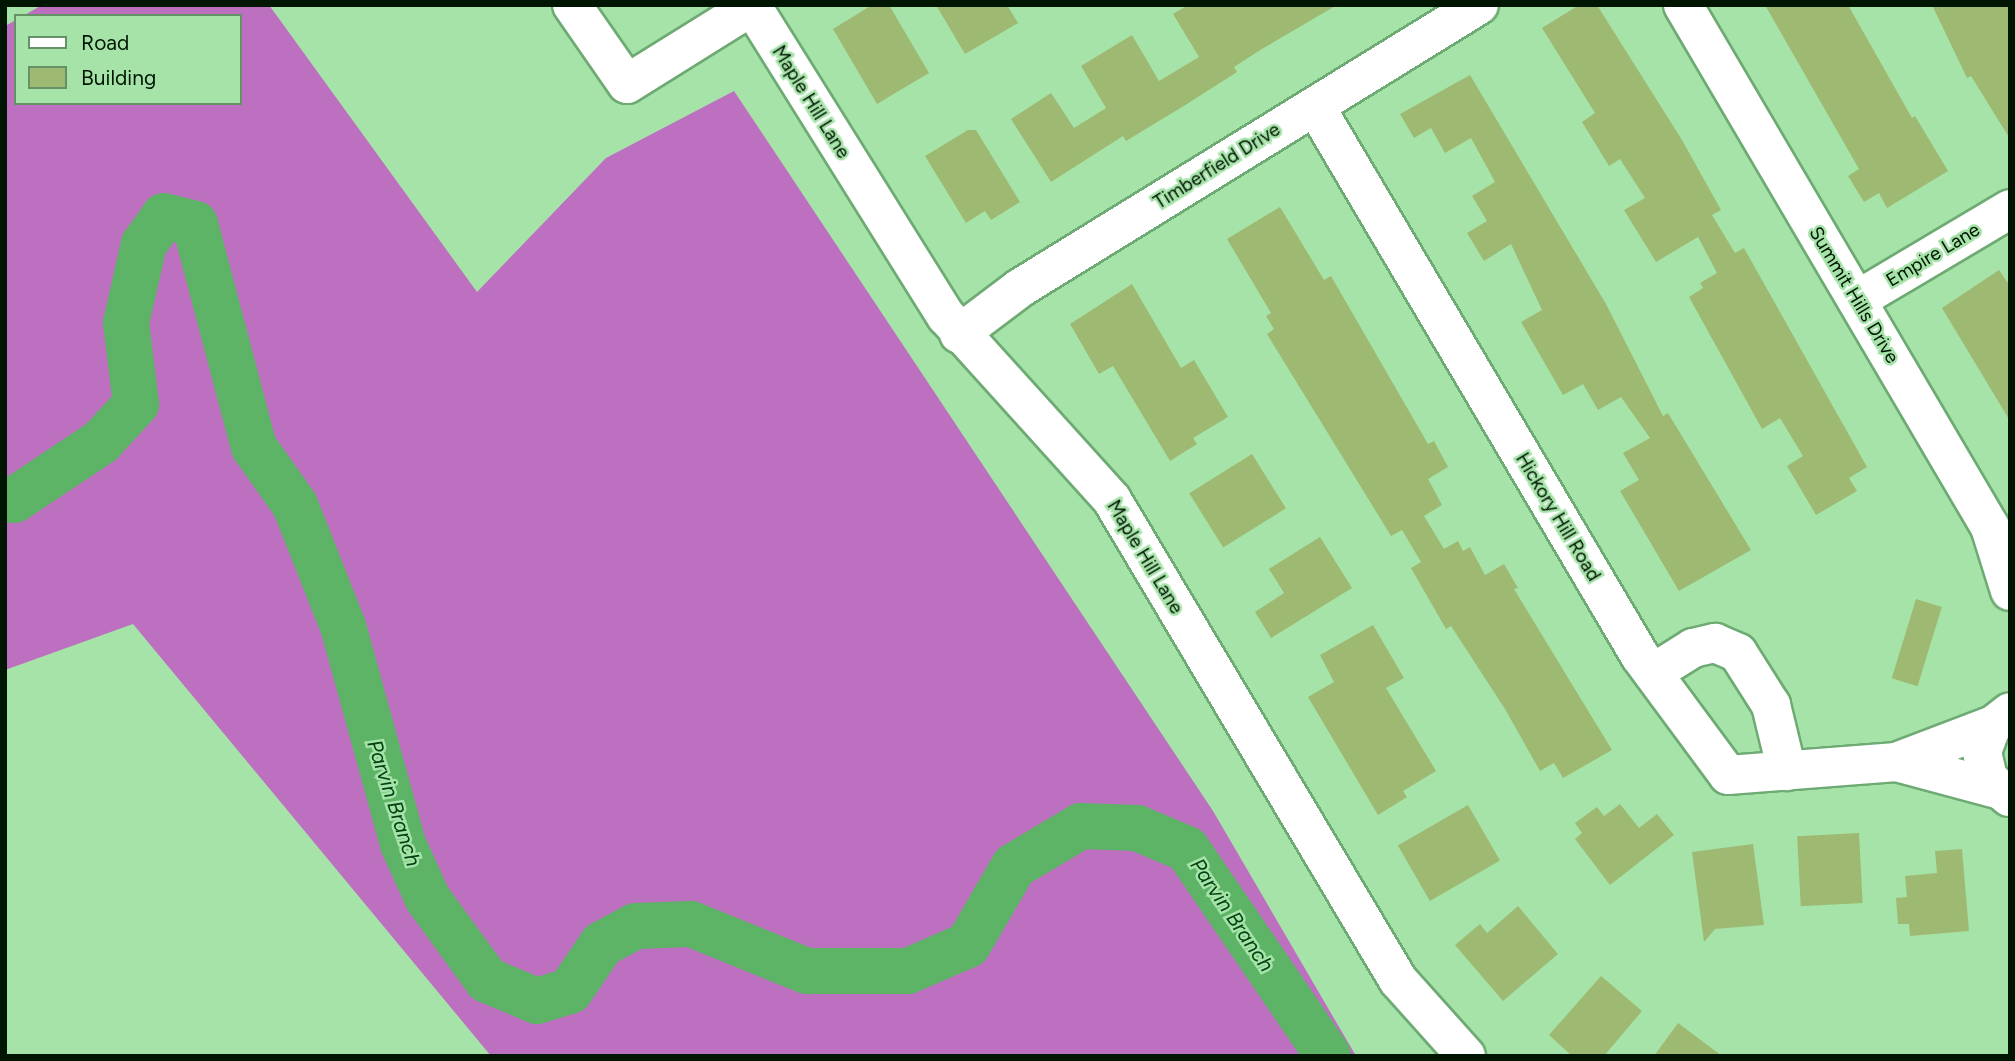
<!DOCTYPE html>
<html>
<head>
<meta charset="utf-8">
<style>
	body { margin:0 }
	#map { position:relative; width:2015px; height:1061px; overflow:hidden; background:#a6e3a9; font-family:Figtree,sans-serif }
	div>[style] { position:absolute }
	.forest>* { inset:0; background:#bd70bf }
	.river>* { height:46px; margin:-23px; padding:0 23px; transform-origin:23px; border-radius:23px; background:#5db466 }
	.building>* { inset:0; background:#9eba72; transform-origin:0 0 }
	.roads { filter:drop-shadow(2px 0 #6eaa73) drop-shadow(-2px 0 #6eaa73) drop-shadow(0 2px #6eaa73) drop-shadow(0 -2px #6eaa73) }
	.minor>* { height:38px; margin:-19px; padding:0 19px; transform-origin:19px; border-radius:19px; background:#fff }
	span { translate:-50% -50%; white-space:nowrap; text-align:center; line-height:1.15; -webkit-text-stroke:5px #a6e3a9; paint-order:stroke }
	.street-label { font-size:19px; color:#001502 }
	.water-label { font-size:21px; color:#041; font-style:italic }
	.frame { position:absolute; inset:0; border:7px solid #001502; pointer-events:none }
	.legend { position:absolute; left:14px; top:14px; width:228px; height:91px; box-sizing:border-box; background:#a6e3a9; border:2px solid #649166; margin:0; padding:9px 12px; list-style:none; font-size:21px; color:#001502 }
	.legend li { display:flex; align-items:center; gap:14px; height:35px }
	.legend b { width:35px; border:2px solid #649166 }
</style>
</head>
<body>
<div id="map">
	<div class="forest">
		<i style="clip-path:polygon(42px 5px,269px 5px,477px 292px,606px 158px,734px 91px,1213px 811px,1356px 1056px,491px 1056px,133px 624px,5px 670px,5px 26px,16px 20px,16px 103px,240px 103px,240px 16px,23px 16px)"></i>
	</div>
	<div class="river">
		<i style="left:5px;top:499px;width:9px;rotate:6deg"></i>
		<i style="left:14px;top:500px;width:105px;rotate:-33.7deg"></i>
		<i style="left:101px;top:442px;width:52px;rotate:-47.4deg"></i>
		<i style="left:136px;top:404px;width:82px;rotate:-97deg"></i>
		<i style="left:126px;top:323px;width:81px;rotate:-77.2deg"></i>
		<i style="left:144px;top:244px;width:34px;rotate:-54deg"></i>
		<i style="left:164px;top:216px;width:32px;rotate:14deg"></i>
		<i style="left:195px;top:224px;width:231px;rotate:75.2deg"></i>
		<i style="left:254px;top:447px;width:71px;rotate:54.7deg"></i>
		<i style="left:295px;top:505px;width:130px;rotate:68.4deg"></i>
		<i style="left:343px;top:626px;width:226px;rotate:74.6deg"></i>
		<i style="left:403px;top:844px;width:60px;rotate:65.6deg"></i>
		<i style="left:428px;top:899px;width:100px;rotate:53.9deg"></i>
		<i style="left:487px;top:980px;width:54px;rotate:22.8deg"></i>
		<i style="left:537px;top:1001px;width:34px;rotate:-17deg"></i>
		<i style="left:570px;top:991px;width:57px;rotate:-55.8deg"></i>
		<i style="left:602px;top:944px;width:38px;rotate:-28deg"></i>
		<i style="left:636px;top:926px;width:55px;rotate:-2.1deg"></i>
		<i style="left:691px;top:924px;width:125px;rotate:22.1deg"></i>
		<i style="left:807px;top:971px;width:101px"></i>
		<i style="left:908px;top:971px;width:65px;rotate:-23.4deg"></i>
		<i style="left:968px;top:945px;width:91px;rotate:-59.8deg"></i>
		<i style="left:1014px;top:866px;width:78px;rotate:-30.8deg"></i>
		<i style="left:1081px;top:826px;width:56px;rotate:2deg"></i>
		<i style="left:1137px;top:828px;width:54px;rotate:22.8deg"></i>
		<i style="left:1187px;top:849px;width:250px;rotate:55.7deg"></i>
	</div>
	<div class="building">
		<i style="clip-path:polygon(872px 5px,889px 5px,929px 73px,877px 104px,833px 29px)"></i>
		<i style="clip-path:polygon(936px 5px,1007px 5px,1018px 23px,965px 54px)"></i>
		<i style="clip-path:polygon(1188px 5px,1337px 5px,1262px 49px,1234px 67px,1237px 72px,1187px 104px,1126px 141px,1123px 136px,1051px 182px,1011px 119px,1051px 93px,1074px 128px,1106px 108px,1081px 66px,1132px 35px,1159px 81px,1199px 57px,1173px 14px)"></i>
		<i style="clip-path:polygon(1579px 5px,1597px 5px,1682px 140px,1721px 210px,1712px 215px,1735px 253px,1744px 248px,1867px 467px,1849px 478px,1857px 491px,1816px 515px,1787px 466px,1803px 456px,1780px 418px,1762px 429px,1689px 297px,1703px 288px,1700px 283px,1717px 273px,1698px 237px,1656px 262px,1624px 210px,1645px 198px,1620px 159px,1609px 166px,1582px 122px,1595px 113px,1542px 28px)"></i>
		<i style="clip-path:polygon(1765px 5px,1848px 5px,1912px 118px,1915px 116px,1948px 171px,1887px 208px,1879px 193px,1864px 202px,1848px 176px,1859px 169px)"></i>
		<i style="clip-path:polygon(1932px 5px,2010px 5px,2010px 139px,1971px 76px,1967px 78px)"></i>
		<i style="clip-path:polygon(1470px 75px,1606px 304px,1663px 416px,1668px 413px,1751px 550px,1679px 591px,1620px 491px,1639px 480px,1623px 453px,1650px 438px,1621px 397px,1598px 410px,1583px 384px,1563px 395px,1521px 322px,1542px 310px,1511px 244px,1484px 261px,1467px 233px,1487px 221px,1472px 196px,1495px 182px,1471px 138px,1445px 153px,1431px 128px,1414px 138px,1400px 114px)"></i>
		<i style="clip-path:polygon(968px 130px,976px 130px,1020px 202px,991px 220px,985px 211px,966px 223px,925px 156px)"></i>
		<i style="clip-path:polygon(1280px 207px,1324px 280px,1331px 276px,1428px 444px,1434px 441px,1448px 467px,1428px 479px,1442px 505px,1424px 516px,1444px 549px,1458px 541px,1463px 551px,1470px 547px,1485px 575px,1504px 564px,1518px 588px,1514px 589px,1612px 750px,1563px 778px,1554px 763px,1540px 771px,1505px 709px,1451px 626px,1446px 629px,1411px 568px,1421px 562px,1402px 530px,1391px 536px,1267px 334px,1274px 329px,1266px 316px,1271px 313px,1227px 239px)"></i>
		<i style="clip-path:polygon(1999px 270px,2010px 286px,2010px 421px,1942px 308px)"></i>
		<i style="clip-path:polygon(1132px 284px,1181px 368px,1194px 360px,1228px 417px,1193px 438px,1197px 444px,1170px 461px,1113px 366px,1099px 374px,1070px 324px)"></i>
		<i style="left:1252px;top:454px;width:64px;height:74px;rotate:58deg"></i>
		<i style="clip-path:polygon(1320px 537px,1352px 588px,1271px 638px,1255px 612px,1284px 593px,1269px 569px)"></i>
		<i style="left:1916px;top:599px;width:27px;height:83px;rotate:17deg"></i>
		<i style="clip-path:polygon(1373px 625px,1404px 678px,1386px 688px,1436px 771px,1403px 791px,1407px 797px,1378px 815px,1308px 697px,1334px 682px,1320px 655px)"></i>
		<i style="clip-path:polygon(1620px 804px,1639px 828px,1657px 814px,1674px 835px,1610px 885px,1575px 839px,1582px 833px,1575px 823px,1597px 807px,1604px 816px)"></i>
		<i style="left:1468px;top:805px;width:64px;height:81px;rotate:60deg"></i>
		<i style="left:1859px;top:833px;width:70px;height:62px;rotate:87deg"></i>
		<i style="clip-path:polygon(1753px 844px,1764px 925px,1715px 929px,1704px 942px,1692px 852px)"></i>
		<i style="clip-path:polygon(1962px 849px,1969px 931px,1910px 936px,1909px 924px,1898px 924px,1896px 898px,1907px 897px,1905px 876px,1937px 873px,1935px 851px)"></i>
		<i style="clip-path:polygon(1518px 906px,1558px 954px,1503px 1001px,1455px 945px,1480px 924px,1487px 933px)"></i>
		<i style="clip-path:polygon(1601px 976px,1642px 1011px,1604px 1056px,1572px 1056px,1549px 1035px)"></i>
		<i style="clip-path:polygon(1678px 1023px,1722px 1056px,1654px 1056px)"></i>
	</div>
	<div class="roads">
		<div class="minor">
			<i style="left:572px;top:5px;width:96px;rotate:55.2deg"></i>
			<i style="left:627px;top:84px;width:150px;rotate:-31.9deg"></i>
			<i style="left:1683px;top:5px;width:606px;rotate:59.54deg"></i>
			<i style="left:1990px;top:527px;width:67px;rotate:72.6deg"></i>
			<i style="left:752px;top:6px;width:366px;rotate:58deg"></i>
			<i style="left:946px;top:316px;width:248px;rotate:47.9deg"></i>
			<i style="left:1112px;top:500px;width:559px;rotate:59.21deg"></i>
			<i style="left:1398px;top:980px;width:102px;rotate:48.2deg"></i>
			<i style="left:1315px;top:106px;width:639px;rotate:59.42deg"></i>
			<i style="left:1640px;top:656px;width:148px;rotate:53.5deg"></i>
			<i style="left:1728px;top:775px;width:169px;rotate:-4.4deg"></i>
			<i style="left:1896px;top:762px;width:105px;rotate:15deg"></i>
			<i style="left:1857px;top:300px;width:178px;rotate:-30.7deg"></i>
			<i style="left:959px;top:334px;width:76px;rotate:-37deg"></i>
			<i style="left:1020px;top:288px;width:539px;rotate:-31.66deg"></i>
			<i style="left:1653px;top:673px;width:47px;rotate:-32deg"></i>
			<i style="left:1693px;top:648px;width:23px;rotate:-13deg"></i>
			<i style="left:1715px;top:643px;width:25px;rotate:23deg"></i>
			<i style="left:1738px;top:653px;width:62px;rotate:57.6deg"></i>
			<i style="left:1771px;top:705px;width:68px;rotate:76.4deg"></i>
			<i style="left:1896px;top:762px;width:104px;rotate:-20.9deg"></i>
			<i style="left:2009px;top:797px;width:28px;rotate:-138deg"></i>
			<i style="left:1988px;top:778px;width:27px;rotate:-103deg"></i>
			<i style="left:1982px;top:752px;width:27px;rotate:-70deg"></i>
			<i style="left:1991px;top:727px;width:24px;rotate:-38deg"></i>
		</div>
	</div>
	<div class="street-label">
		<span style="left:811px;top:102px;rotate:58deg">Maple Hill Lane</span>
		<span style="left:1217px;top:166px;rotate:-32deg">Timberfield Drive</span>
		<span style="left:1933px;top:255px;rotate:-31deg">Empire Lane</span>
		<span style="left:1854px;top:295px;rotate:59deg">Summit Hills Drive</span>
		<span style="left:1558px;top:517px;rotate:59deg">Hickory Hill Road</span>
		<span style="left:1145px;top:557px;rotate:59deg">Maple Hill Lane</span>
	</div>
	<div class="water-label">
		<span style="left:394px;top:803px;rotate:72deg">Parvin Branch</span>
		<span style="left:1232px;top:915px;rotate:56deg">Parvin Branch</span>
	</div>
	<div class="frame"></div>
	<ul class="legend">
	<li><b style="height:9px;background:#fff"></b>Road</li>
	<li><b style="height:19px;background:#9eba72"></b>Building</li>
	</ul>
</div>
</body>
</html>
